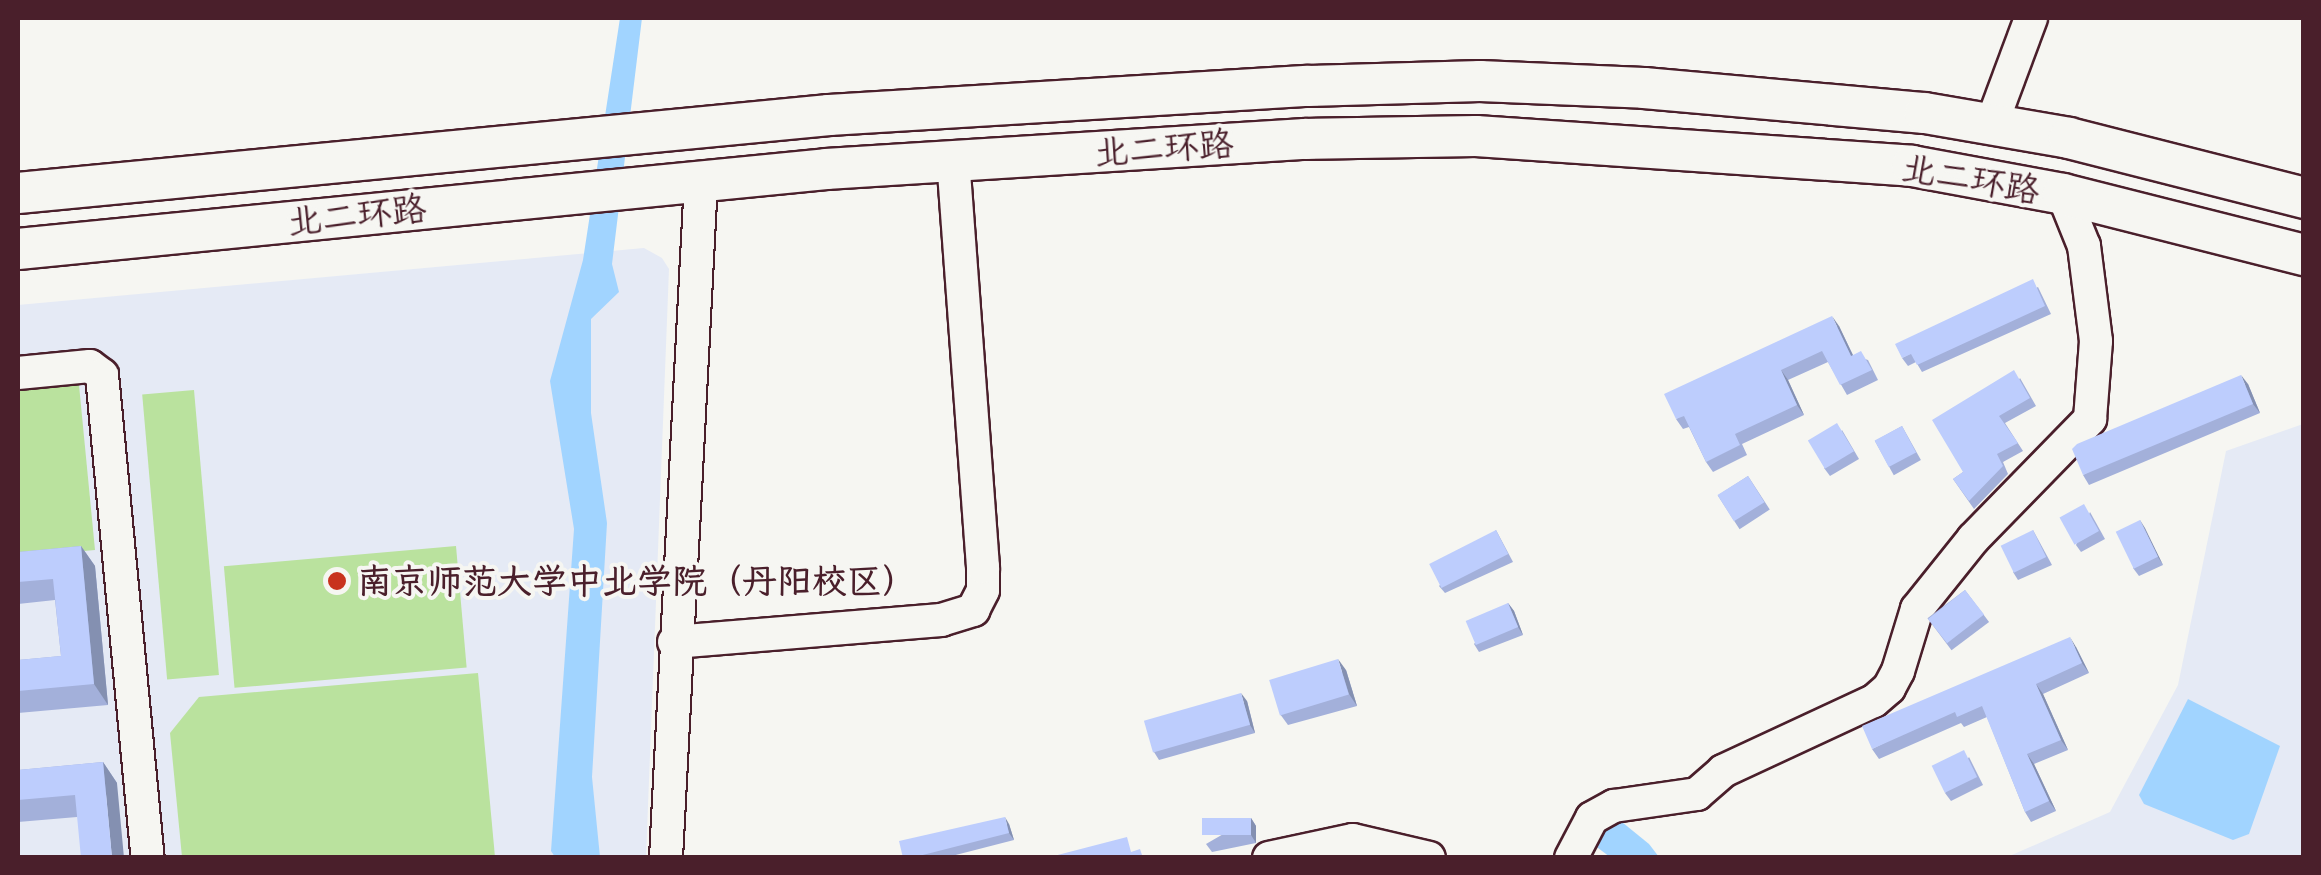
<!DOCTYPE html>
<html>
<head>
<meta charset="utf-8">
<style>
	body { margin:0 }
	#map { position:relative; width:2321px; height:875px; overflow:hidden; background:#f6f6f2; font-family:"Patrick Hand","LXGW WenKai TC",sans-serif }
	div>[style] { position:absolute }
	.built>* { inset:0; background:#e5eaf5 }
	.green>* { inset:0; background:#bae29e; transform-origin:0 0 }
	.water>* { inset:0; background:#a1d4ff }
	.roads { filter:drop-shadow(2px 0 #4a1f2b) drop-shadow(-2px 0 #4a1f2b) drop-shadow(0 2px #4a1f2b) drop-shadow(0 -2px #4a1f2b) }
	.minor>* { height:32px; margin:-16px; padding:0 16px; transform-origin:16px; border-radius:16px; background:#f6f6f2 }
	.major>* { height:40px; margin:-20px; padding:0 20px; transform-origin:20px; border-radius:20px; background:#f6f6f2 }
	.wall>* { inset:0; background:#a3b0da; transform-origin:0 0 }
	.shaded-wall>* { inset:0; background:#8490b1 }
	.building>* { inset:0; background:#bdcdfd; transform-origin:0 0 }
	.dots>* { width:28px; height:28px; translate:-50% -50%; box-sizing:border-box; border:5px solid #f6f6f2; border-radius:50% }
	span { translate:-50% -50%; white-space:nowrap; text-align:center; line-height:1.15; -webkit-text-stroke:8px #f6f6f2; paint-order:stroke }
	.street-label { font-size:35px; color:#4a1f2b }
	.poi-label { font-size:35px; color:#4a1f2b; font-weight:700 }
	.left { translate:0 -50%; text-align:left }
	.frame { position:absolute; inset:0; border:20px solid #4a1f2b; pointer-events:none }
</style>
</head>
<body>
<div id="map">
	<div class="built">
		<i style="clip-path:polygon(644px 248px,662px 258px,669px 269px,646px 857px,18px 858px,18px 305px)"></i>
		<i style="clip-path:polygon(2303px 424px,2303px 857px,2005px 858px,2110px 812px,2178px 685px,2226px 451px)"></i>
	</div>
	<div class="green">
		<i style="clip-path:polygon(79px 385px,95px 550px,18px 557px,18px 391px)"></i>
		<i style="left:194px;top:390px;width:286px;height:52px;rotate:85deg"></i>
		<i style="left:456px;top:546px;width:122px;height:233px;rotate:85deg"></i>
		<i style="clip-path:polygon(478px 673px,495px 857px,182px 857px,170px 733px,199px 697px)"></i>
	</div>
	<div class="water">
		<i style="clip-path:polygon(620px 18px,642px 18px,612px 264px,619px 292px,591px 319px,591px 413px,607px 523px,592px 777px,600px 857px,555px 857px,551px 851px,574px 529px,550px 381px,583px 260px)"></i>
		<i style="clip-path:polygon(2188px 699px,2280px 746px,2249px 834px,2233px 840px,2144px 804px,2139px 795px)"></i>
		<i style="clip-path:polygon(1617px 818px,1649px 844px,1659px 857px,1610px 857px,1594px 845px)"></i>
	</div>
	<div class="roads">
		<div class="minor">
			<i style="left:1992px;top:123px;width:112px;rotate:-69.6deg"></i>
			<i style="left:18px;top:373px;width:72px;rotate:-5.6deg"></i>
			<i style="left:90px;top:366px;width:15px;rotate:37deg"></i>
			<i style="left:102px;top:375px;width:485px;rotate:84.6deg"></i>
			<i style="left:674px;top:642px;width:268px;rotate:-4.7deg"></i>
			<i style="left:941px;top:620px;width:34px;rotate:-17deg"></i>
			<i style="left:973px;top:610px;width:22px;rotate:-63deg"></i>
			<i style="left:983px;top:590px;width:23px;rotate:-90deg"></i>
			<i style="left:983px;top:567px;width:407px;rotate:-94.2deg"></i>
			<i style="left:666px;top:858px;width:677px;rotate:-87.04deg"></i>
			<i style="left:1269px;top:858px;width:86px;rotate:-12.1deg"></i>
			<i style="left:1353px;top:840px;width:78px;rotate:13.3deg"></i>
			<i style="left:1571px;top:858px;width:45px;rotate:-62.3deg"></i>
			<i style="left:1592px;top:818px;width:25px;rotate:-29deg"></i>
			<i style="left:1614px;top:806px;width:84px;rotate:-8.2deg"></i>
			<i style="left:1697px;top:794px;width:35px;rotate:-41deg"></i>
			<i style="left:1723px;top:771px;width:166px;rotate:-24.9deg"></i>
			<i style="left:1874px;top:701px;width:20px;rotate:-41deg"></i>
			<i style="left:1889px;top:688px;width:19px;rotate:-62deg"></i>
			<i style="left:1898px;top:671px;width:65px;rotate:-73deg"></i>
			<i style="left:1917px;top:609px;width:90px;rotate:-51.3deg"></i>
			<i style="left:1973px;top:539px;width:168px;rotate:-45.7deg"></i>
			<i style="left:2090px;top:419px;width:78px;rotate:-85.6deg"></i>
			<i style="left:2096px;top:341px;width:96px;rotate:-97.2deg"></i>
			<i style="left:2084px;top:246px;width:56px;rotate:-112deg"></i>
		</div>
		<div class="major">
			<i style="left:18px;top:193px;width:815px;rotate:-5.49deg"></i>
			<i style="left:829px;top:115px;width:480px;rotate:-3.5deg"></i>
			<i style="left:1308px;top:86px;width:172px;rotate:-1.7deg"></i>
			<i style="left:1480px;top:81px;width:164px;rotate:2.4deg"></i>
			<i style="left:1644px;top:88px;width:282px;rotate:5.1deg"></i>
			<i style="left:1925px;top:113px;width:146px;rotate:9.8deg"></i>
			<i style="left:2069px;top:138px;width:243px;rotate:14.3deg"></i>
			<i style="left:18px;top:249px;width:812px;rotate:-5.65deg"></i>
			<i style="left:826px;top:169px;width:480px;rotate:-3.6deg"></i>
			<i style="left:1305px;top:139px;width:171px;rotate:-1deg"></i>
			<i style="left:1476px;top:136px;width:437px;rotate:3.9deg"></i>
			<i style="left:1912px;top:166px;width:154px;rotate:10.5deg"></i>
			<i style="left:2063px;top:194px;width:249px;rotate:14.2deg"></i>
		</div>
	</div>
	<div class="wall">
		<i style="clip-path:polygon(2038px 287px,2051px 314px,1922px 372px,1916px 362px,1908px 366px,1902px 358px)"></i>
		<i style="clip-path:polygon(1839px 326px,1853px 355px,1868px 360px,1878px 380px,1847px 395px,1828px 362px,1788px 380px,1804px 415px,1742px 444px,1747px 455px,1713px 472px,1706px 462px,1689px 427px,1683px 429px,1676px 419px)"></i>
		<i style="clip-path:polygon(2020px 378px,2036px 406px,2005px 423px,2023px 451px,2003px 462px,2008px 474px,1974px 509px,1953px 479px,1963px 472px)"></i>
		<i style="clip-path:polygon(2248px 384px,2260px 413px,2089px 485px,2083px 475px)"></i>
		<i style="left:1902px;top:426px;width:39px;height:31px;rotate:61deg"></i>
		<i style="clip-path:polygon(1842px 430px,1859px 459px,1830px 476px,1824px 468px)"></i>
		<i style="left:1748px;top:476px;width:40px;height:36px;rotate:57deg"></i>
		<i style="clip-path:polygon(2090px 512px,2105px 539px,2081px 552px,2076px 545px)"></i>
		<i style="clip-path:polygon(2140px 520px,2163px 565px,2139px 576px,2133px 568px)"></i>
		<i style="clip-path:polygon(1496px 530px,1513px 562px,1445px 593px,1439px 586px)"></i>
		<i style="clip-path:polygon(2033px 530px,2052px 565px,2018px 580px,2013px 572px)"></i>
		<i style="clip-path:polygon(81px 546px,95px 566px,108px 705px,18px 713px,18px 660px,61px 656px,55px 600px,18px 604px,18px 552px)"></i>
		<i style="left:1965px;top:590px;width:40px;height:47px;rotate:53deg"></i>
		<i style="clip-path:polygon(1508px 603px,1514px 611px,1523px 635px,1479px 652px,1474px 644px)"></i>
		<i style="clip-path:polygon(2076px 647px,2089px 673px,2043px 694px,2068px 750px,2034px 764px,2056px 811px,2031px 822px,2025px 812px,1987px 717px,1964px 727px,1961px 723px,1879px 759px,1872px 749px)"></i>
		<i style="clip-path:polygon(1346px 670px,1357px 706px,1288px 725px,1280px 714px)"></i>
		<i style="clip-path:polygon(1247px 701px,1255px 733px,1159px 760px,1154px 752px)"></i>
		<i style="clip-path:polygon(1969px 757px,1983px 785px,1951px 801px,1945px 793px)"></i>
		<i style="clip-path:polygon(103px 762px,117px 783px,77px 817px,18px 822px,18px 770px)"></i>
		<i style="clip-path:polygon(1251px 818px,1256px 826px,1256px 843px,1212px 852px,1206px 844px)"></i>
		<i style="clip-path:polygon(1009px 824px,1014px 840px,944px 858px,903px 858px)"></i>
	</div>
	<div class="shaded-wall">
		<i style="clip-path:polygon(1832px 316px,1839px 326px,1858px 366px,1851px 356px)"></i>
		<i style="clip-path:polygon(1781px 370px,1788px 380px,1804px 415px,1797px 405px)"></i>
		<i style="clip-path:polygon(2241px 375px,2248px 384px,2260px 413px,2253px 404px)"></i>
		<i style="clip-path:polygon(2140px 520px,2145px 528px,2163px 565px,2158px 557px)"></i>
		<i style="clip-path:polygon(81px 546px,95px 566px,108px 705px,94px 684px)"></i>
		<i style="clip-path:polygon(1508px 603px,1514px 611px,1523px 635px,1518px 627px)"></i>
		<i style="clip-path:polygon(2070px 637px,2076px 647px,2089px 673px,2082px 663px)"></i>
		<i style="clip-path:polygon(1338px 659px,1346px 670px,1357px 706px,1349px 694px)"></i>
		<i style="clip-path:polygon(2036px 684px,2043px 694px,2068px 750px,2061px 740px)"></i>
		<i style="clip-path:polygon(1241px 693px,1247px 701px,1255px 733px,1250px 725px)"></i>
		<i style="clip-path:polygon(2027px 754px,2034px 764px,2056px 811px,2049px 801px)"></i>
		<i style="clip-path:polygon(103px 762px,117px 783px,124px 858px,112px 858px)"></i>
		<i style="clip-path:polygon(1005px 817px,1009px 824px,1014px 840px,1009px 833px)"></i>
		<i style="clip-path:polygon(1251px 818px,1256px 826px,1256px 843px,1251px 835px)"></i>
	</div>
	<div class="building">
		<i style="clip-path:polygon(2033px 279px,2045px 306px,1917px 365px,1911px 354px,1902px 358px,1895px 344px)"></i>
		<i style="clip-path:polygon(1832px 316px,1851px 356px,1861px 351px,1872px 370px,1840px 385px,1822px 351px,1781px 370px,1797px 405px,1735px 434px,1740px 445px,1706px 462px,1684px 416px,1676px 419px,1664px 394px)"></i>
		<i style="clip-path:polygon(2014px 370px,2030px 398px,1999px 416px,2018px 443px,1997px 454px,2003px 466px,1969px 501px,1953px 479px,1963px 472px,1932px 420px)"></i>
		<i style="clip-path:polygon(2241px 375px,2253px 404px,2083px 475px,2072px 449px,2077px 444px)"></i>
		<i style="left:1837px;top:423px;width:33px;height:34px;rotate:59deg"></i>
		<i style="left:1902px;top:426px;width:30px;height:31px;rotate:62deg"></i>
		<i style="left:1748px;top:476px;width:31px;height:36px;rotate:58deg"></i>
		<i style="left:2084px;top:504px;width:31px;height:28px;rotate:61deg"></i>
		<i style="left:2140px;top:520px;width:41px;height:27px;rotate:64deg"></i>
		<i style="left:1496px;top:530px;width:27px;height:75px;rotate:63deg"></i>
		<i style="left:2033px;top:530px;width:30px;height:36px;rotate:64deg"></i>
		<i style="clip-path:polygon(81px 546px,94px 684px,18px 691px,18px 660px,61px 656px,53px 579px,18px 582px,18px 552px)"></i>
		<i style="left:1965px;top:590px;width:31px;height:47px;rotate:52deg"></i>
		<i style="left:1508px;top:603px;width:26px;height:46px;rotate:67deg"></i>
		<i style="clip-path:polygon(2070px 637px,2082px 663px,2036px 684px,2061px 740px,2027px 754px,2049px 801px,2025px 812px,1982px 706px,1957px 717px,1955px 712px,1872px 749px,1862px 726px)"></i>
		<i style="left:1338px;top:659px;width:37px;height:72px;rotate:73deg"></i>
		<i style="left:1241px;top:693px;width:33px;height:101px;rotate:74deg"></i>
		<i style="left:1964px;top:750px;width:30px;height:36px;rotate:64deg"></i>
		<i style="clip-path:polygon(103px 762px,112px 858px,81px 858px,75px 795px,18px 800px,18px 770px)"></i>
		<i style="clip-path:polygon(1005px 817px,1009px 833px,911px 858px,903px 858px,899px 841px)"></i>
		<i style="left:1251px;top:818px;width:17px;height:49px;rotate:90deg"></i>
		<i style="clip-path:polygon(1127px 837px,1131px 852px,1140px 849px,1143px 858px,1046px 858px)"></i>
	</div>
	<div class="dots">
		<i style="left:337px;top:581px;background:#c8321e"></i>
	</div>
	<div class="street-label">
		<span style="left:1164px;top:148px;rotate:-4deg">北二环路</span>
		<span style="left:1971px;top:179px;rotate:10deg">北二环路</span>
		<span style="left:357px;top:215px;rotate:-6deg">北二环路</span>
	</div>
	<div class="poi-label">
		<span class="left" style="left:357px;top:581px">南京师范大学中北学院（丹阳校区）</span>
	</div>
	<div class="frame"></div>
</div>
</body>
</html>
